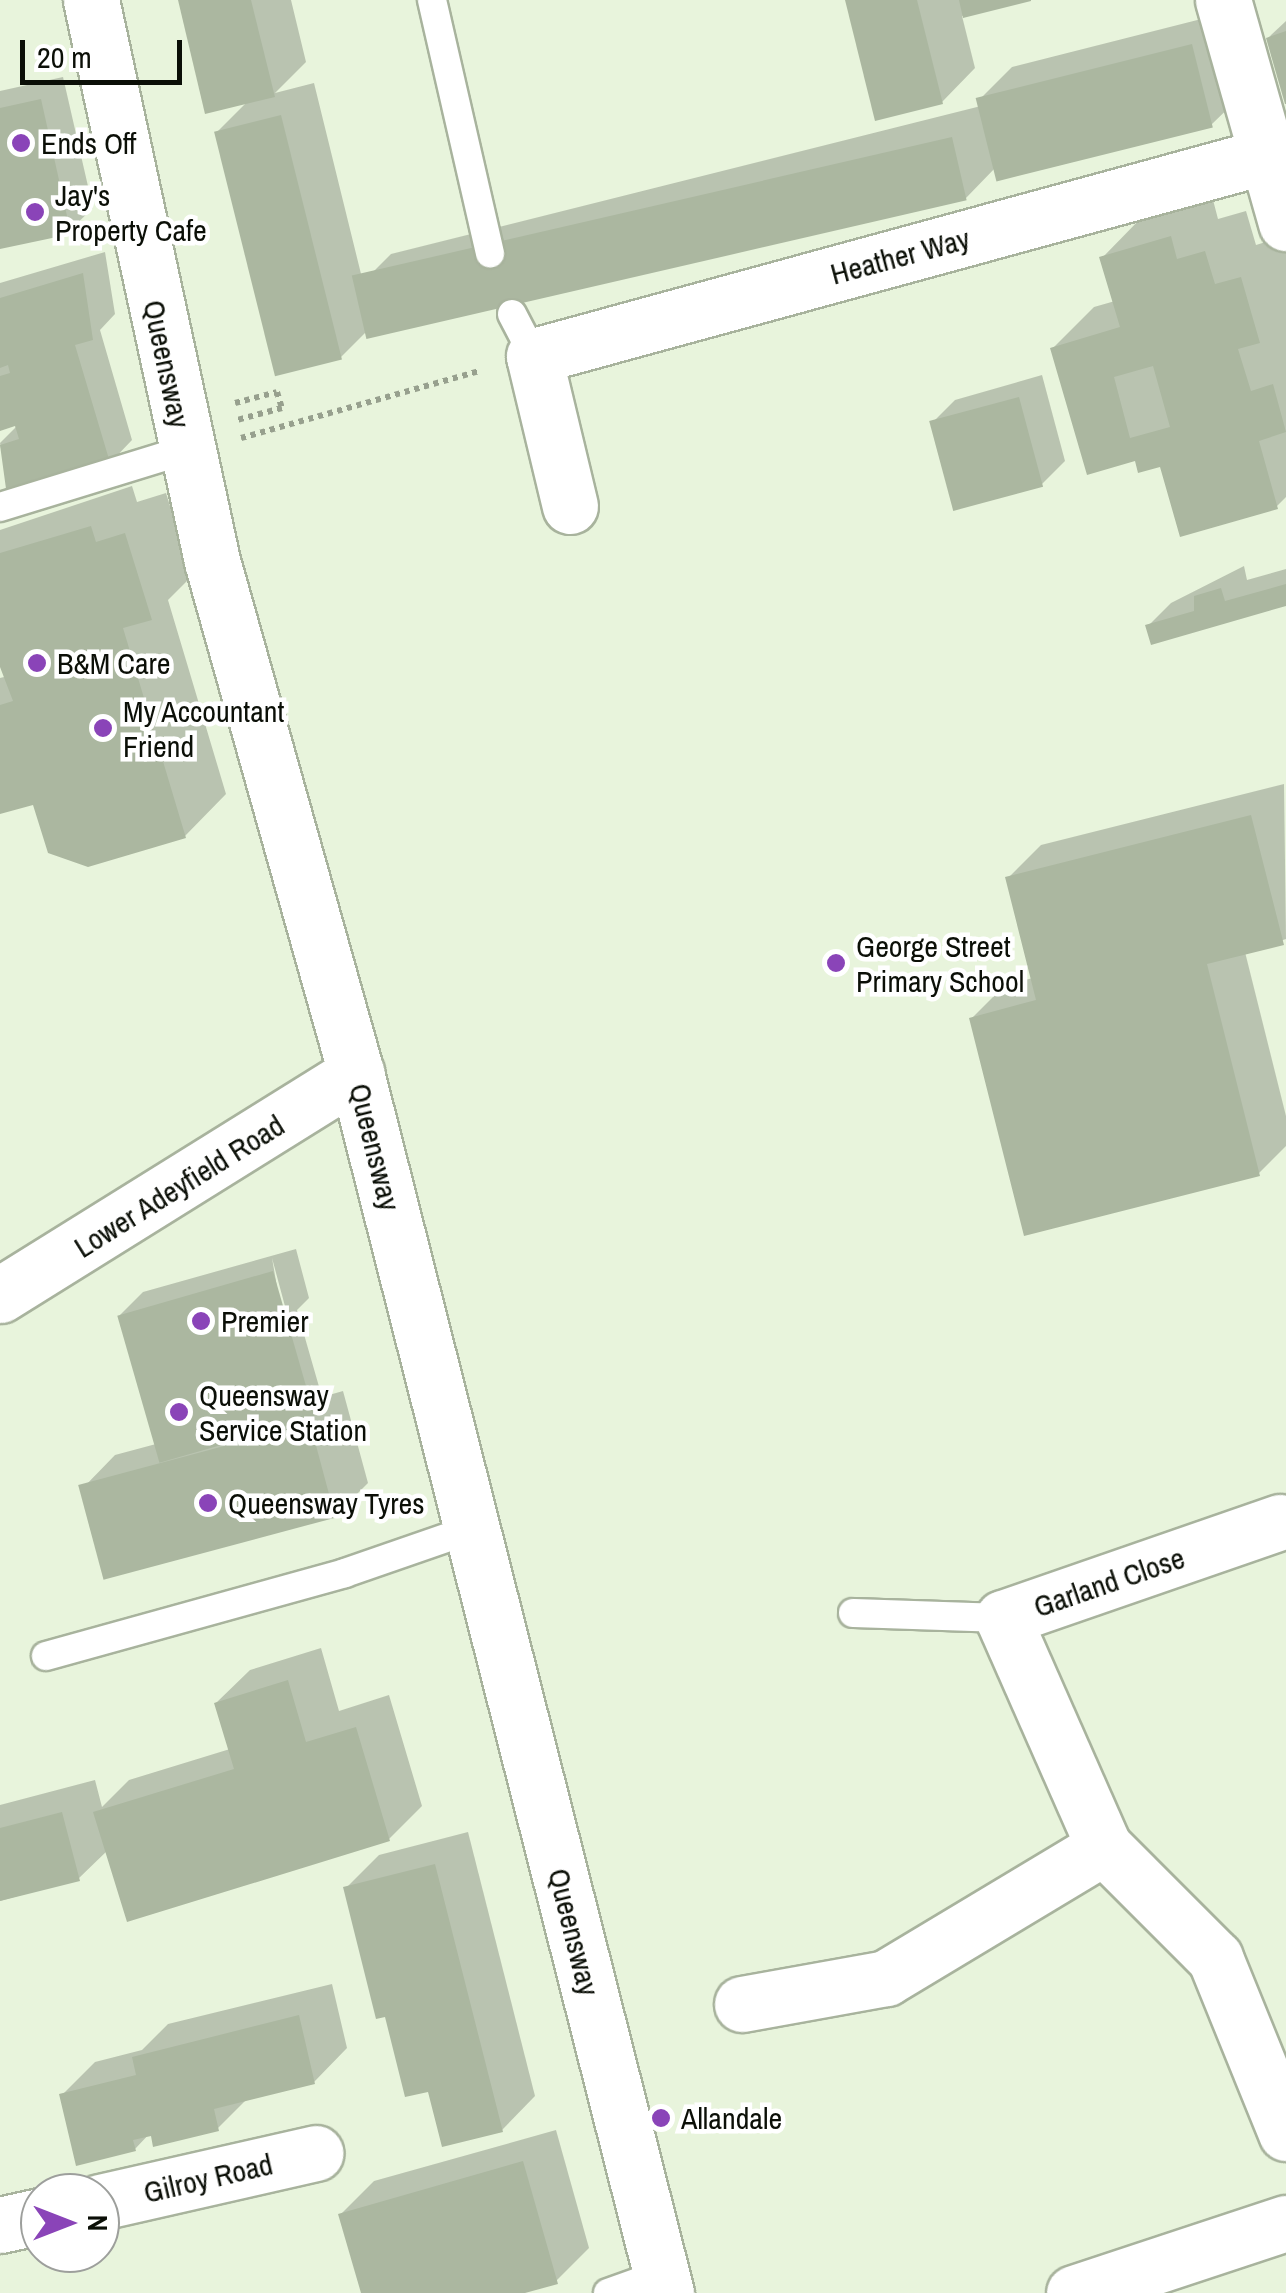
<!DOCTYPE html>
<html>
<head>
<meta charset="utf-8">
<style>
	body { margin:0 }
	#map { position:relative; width:1286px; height:2293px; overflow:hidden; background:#e8f4dc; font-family:"Archivo Narrow",sans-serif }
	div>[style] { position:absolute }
	.shadow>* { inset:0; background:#0003 }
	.building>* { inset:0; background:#abb7a0; transform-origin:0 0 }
	.path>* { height:6px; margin-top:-3px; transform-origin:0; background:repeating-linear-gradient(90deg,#97a08e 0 5px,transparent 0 10px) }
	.roads { filter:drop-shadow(2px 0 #a8b39d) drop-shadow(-2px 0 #a8b39d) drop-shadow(0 2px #a8b39d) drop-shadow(0 -2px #a8b39d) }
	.service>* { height:28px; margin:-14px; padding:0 14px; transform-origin:14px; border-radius:14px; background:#fff }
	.minor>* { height:55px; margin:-27.5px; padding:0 27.5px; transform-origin:27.5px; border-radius:27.5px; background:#fff }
	.secondary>* { height:55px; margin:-27.5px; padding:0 27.5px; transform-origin:27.5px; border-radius:27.5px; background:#fff }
	.dots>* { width:28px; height:28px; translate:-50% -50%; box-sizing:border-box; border:5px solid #fff; border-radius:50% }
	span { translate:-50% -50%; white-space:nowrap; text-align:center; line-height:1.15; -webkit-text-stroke:9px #fff; paint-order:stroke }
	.poi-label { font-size:30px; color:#0b0f07 }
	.left { translate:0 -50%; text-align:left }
	.street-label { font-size:30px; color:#0b0f07 }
	.north { position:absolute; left:20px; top:2173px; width:100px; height:100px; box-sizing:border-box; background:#fff; border:2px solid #9d9f9c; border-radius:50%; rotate:90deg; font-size:28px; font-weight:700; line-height:40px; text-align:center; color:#0b0f07 }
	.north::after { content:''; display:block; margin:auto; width:35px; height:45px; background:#8a44b8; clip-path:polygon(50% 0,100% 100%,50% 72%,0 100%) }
	.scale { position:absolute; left:20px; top:40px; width:162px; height:45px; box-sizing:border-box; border:5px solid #0b0f07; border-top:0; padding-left:12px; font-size:30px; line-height:35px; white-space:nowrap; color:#0b0f07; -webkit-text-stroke:8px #fff; paint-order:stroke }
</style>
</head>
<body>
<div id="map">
	<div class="shadow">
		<i style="clip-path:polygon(180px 0,291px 0,306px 62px,275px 93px,314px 83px,363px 282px,391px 254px,981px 106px,979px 100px,1012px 67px,1225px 13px,1245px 92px,1211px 125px,996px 167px,966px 198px,368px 330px,340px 358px,216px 133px,248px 101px)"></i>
		<i style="clip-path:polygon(847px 0,1026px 0,962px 16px,975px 68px,942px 102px)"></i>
		<i style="clip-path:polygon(1286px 21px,1286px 98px,1268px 38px)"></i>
		<i style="clip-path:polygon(63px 77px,93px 208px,69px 231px,0 247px,0 91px)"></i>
		<i style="clip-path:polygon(1212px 196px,1218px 219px,1246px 211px,1256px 245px,1282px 237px,1286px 250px,1286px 497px,1277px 506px,1137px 458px,1053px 348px,1094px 307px,1115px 301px,1102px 258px,1143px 216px)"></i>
		<i style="clip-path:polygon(105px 252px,115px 314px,100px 330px,132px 440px,109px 464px,9px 493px,0 443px,21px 422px,0 428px,0 283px)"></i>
		<i style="clip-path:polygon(1042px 375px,1065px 461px,1042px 484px,932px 423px,955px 400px)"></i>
		<i style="clip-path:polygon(132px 486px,137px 502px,166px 493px,192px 576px,168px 600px,226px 794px,185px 836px,35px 802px,0 812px,0 678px,8px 676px,0 664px,0 530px)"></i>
		<i style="clip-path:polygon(1244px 566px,1247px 580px,1286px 569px,1286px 603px,1148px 626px,1171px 603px)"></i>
		<i style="clip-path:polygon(1284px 784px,1286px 939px,1245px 952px,1286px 1116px,1286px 1146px,1259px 1173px,972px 1018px,1005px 985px,1033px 978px,1008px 878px,1041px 845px)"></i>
		<i style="clip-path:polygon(evenodd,296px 1249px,309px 1298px,297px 1310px,322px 1397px,343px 1391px,368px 1483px,335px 1516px,82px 1489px,115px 1455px,156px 1444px,120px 1315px,143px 1292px,296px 1249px,272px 1258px,286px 1310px,281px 1310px,272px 1258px)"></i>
		<i style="clip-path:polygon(321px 1648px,339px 1711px,389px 1695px,422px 1806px,389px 1839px,108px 1850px,78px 1879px,0 1901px,0 1805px,95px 1780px,102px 1807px,129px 1780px,230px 1749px,216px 1703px,250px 1670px)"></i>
		<i style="clip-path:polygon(468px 1832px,535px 2096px,502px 2130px,430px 2089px,386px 2014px,346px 1888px,379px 1855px)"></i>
		<i style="clip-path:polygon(332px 1984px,347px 2048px,314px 2082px,248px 2098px,218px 2128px,152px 2131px,135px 2149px,62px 2095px,95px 2062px,142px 2050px,168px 2024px)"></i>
		<i style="clip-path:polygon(556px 2130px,589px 2248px,556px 2281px,516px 2293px,363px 2293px,341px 2214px,374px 2181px)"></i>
	</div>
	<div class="building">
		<i style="clip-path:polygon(178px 0,251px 0,275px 97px,205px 114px)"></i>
		<i style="clip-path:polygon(845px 0,917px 0,943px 104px,875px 121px)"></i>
		<i style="clip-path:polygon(959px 0,1031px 0,1031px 1px,963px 18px)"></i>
		<i style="clip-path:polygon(1286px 31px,1286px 104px,1285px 104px,1266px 38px)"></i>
		<i style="left:1192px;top:44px;width:86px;height:223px;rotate:76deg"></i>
		<i style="clip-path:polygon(41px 99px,71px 234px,0 249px,0 108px)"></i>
		<i style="left:281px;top:115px;width:252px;height:69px;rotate:76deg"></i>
		<i style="left:952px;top:137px;width:65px;height:616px;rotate:77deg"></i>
		<i style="clip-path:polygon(evenodd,1171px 236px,1177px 259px,1205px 251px,1215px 284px,1241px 277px,1260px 343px,1238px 349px,1251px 391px,1273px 384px,1286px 432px,1259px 441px,1278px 509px,1180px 537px,1160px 467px,1138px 473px,1135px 461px,1087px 475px,1050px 348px,1120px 327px,1099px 257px,1171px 236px,1153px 366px,1170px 427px,1130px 438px,1114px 377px,1153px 366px)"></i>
		<i style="clip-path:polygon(83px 273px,93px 340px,75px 345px,111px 466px,7px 496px,0 445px,19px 439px,15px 426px,0 431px,0 376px,10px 373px,8px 365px,0 368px,0 298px)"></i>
		<i style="left:1019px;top:397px;width:93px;height:93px;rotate:75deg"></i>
		<i style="clip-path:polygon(91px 526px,96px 542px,125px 533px,152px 620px,123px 628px,186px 838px,88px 867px,48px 853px,33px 805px,0 814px,0 705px,13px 701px,0 667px,0 553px)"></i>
		<i style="clip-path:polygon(1286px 584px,1286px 606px,1151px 645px,1145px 625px,1194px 611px,1194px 596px,1221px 588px,1225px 601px)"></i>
		<i style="clip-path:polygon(1251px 815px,1284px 945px,1207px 964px,1260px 1176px,1024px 1236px,969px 1018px,1036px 1000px,1005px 877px)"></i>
		<i style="left:273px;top:1271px;width:153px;height:162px;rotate:74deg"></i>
		<i style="left:310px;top:1423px;width:98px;height:240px;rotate:75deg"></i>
		<i style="clip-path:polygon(288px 1680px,306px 1742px,356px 1727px,390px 1841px,127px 1922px,93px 1812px,234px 1769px,214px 1703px)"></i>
		<i style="clip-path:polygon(62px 1812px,80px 1881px,0 1901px,0 1828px)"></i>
		<i style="clip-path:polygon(435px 1864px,503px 2132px,442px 2147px,428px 2092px,405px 2097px,385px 2017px,376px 2019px,343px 1887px)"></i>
		<i style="clip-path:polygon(299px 2015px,315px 2084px,214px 2109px,219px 2131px,153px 2147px,151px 2136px,133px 2140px,136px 2151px,76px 2166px,59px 2094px,136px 2075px,132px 2057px)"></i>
		<i style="clip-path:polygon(523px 2161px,558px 2284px,525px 2293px,361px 2293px,338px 2214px)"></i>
	</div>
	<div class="path">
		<i style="left:235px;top:403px;width:43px;rotate:-14.7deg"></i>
		<i style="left:277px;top:392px;width:17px;rotate:73deg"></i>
		<i style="left:282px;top:408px;width:47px;rotate:165.1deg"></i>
		<i style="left:241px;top:438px;width:248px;rotate:-15.7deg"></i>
	</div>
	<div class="roads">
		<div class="service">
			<i style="left:432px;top:0;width:260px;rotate:77.1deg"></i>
			<i style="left:512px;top:314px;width:47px;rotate:62.4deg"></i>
			<i style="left:0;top:507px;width:194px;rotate:-17.1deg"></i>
			<i style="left:853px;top:1613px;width:150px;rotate:1.9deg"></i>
			<i style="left:46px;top:1656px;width:310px;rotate:-15.5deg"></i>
			<i style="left:345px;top:1573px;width:131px;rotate:-19.1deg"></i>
			<i style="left:608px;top:2293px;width:56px;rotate:-19.7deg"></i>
		</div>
		<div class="minor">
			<i style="left:1223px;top:0;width:232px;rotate:74.2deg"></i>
			<i style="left:570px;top:506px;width:154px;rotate:-103.5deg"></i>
			<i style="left:534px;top:356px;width:759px;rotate:-15.28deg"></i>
			<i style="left:0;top:1295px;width:420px;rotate:-31.9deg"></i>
			<i style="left:1280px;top:1522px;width:293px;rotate:160.9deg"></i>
			<i style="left:1003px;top:1618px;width:250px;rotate:66.2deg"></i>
			<i style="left:1104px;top:1847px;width:157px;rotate:45deg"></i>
			<i style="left:1215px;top:1958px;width:189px;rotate:67.9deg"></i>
			<i style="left:742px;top:2004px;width:146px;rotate:-10.2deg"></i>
			<i style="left:886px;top:1978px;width:254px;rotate:-31deg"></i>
			<i style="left:100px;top:2202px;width:221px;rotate:-12.8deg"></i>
			<i style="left:0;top:2225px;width:41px;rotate:-12.7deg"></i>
			<i style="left:1074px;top:2293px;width:223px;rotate:-18.3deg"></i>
		</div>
		<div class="secondary">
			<i style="left:91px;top:0;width:574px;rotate:77.83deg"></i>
			<i style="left:212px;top:561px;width:532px;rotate:74.29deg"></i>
			<i style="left:356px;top:1073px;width:1259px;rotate:75.74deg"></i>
		</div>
	</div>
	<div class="dots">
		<i style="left:21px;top:143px;background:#8a44b8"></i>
		<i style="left:35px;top:212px;background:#8a44b8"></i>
		<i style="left:37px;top:663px;background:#8a44b8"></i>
		<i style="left:103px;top:728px;background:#8a44b8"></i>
		<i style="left:836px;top:963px;background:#8a44b8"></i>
		<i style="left:201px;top:1321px;background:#8a44b8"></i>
		<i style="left:179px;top:1412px;background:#8a44b8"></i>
		<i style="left:208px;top:1503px;background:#8a44b8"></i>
		<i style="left:661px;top:2118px;background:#8a44b8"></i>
	</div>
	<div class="poi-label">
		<span class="left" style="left:41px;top:143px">Ends Off</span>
		<span class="left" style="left:55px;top:212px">Jay's<br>Property Cafe</span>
		<span class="left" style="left:57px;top:663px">B&amp;M Care</span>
		<span class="left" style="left:123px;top:728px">My Accountant<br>Friend</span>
		<span class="left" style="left:856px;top:963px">George Street<br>Primary School</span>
		<span class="left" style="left:221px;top:1321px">Premier</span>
		<span class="left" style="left:199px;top:1412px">Queensway<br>Service Station</span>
		<span class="left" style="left:228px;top:1503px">Queensway Tyres</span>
		<span class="left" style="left:681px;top:2118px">Allandale</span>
	</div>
	<div class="street-label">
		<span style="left:900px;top:256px;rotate:-15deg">Heather Way</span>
		<span style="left:167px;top:364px;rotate:78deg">Queensway</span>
		<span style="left:375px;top:1147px;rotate:76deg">Queensway</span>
		<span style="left:179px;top:1186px;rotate:-32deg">Lower Adeyfield Road</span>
		<span style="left:1109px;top:1582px;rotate:-19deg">Garland Close</span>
		<span style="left:574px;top:1932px;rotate:76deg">Queensway</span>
		<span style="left:208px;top:2178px;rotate:-13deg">Gilroy Road</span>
	</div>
	<div class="north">N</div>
	<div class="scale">20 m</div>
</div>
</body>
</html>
